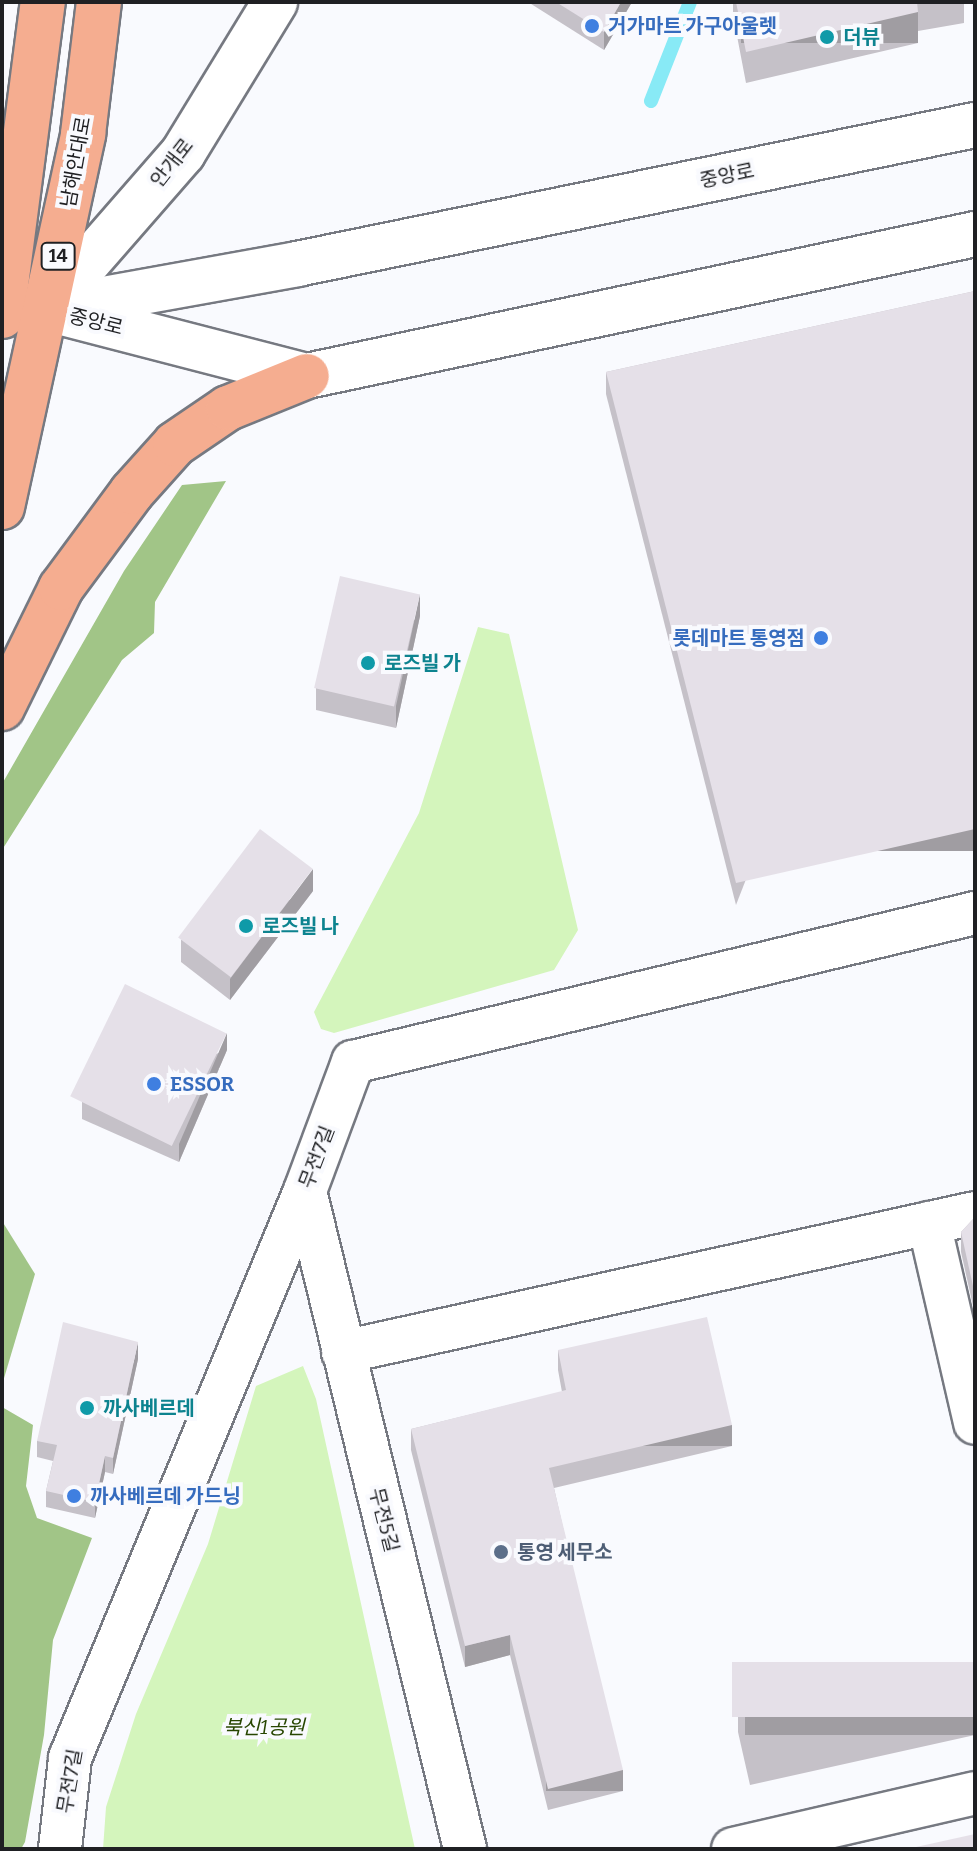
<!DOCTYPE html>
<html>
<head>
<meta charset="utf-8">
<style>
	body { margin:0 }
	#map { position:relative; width:977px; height:1851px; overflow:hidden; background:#f9fafe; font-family:Bitter,"Noto Sans KR",serif }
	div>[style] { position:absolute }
	.green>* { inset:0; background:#d4f5bc }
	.forest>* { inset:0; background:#a1c587 }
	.stream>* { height:14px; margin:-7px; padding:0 7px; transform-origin:7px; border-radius:7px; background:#88eaf6 }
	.roads { filter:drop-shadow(2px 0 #767981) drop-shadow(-2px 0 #767981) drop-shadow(0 2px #767981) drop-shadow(0 -2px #767981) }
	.minor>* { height:42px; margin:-21px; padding:0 21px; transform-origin:21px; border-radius:21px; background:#fff }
	.tertiary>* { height:44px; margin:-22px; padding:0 22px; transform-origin:22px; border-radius:22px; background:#fff }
	.primary>* { height:44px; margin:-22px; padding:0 22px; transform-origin:22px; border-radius:22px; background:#f5ad90 }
	.wall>* { inset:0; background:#c5c1c8 }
	.shaded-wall>* { inset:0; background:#a09da2; transform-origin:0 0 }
	.building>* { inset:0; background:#e5e0e8; transform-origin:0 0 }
	.dots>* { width:22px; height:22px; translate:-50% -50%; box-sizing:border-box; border:4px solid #f9fafe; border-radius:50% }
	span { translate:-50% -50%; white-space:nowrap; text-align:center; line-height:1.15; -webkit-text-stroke:8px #f9fafe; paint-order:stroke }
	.shield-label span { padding:2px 6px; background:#f9fafe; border:2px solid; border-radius:6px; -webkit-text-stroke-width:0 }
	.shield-label { font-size:18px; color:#1f2023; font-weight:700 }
	.shop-label { font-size:20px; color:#366cbe; font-weight:700 }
	.left { translate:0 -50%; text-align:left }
	.right { translate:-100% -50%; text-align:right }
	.culture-label { font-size:20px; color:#0d838f; font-weight:700 }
	.street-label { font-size:20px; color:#1f2023 }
	.service-label { font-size:20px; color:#4e5e75; font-weight:700 }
	.park-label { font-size:20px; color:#274601; font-style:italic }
	.frame { position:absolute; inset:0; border:4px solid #1f2023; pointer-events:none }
</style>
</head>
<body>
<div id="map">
	<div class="green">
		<i style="clip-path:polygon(478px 627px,509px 634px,578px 930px,554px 970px,334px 1033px,321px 1029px,314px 1012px,419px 813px)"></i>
		<i style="clip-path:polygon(303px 1366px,316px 1399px,415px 1849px,103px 1849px,106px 1807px,136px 1714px,208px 1544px,256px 1386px)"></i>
	</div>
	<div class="forest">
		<i style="clip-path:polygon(226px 481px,155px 602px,154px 633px,122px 660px,2px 850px,2px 784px,124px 571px,182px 485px)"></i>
		<i style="clip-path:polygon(2px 1221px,35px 1274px,2px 1385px)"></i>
		<i style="clip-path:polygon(2px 1407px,33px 1425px,26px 1486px,37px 1518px,92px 1538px,53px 1640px,44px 1735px,25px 1842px,21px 1849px,2px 1849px)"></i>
	</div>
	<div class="stream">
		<i style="left:651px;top:101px;width:106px;rotate:-68.5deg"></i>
	</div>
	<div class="roads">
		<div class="minor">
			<i style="left:305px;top:1191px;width:677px;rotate:76.33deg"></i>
			<i style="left:929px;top:1223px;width:205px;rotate:77deg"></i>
			<i style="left:343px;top:1352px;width:647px;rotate:-12.4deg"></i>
			<i style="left:60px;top:1849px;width:92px;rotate:-83.7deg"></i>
			<i style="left:70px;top:1758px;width:614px;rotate:-67.49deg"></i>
			<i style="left:305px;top:1191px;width:138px;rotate:-69.6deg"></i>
			<i style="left:353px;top:1062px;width:640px;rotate:-13.47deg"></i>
			<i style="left:733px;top:1849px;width:248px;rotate:-13deg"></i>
		</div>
		<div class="tertiary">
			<i style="left:59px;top:307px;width:242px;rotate:-10.2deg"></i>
			<i style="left:297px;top:264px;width:692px;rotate:-11.59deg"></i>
			<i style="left:47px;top:309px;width:268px;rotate:14.5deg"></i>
			<i style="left:307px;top:376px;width:683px;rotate:-12deg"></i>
			<i style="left:47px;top:309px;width:207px;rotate:-48.9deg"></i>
			<i style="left:183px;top:153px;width:177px;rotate:-58.6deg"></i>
		</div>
		<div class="primary">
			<i style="left:2px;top:316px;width:317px;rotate:-82.6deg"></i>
			<i style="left:2px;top:507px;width:382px;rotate:-77.7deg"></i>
			<i style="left:83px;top:134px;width:133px;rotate:-83.1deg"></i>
			<i style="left:2px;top:708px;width:134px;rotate:-63.8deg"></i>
			<i style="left:61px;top:588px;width:119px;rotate:-53.5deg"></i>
			<i style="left:132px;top:492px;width:64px;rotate:-48.1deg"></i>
			<i style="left:175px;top:444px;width:64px;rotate:-34.2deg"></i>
			<i style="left:228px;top:408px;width:85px;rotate:-22.1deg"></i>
		</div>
	</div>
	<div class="wall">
		<i style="clip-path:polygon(528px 2px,632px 2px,604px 50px)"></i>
		<i style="clip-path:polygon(733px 2px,964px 2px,964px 23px,918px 31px,918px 43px,746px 83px,733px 15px)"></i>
		<i style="clip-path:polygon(975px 291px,736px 905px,606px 394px,606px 372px)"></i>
		<i style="clip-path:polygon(420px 616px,396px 728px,316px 710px,316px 688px)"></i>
		<i style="clip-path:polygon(313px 891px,230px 1000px,181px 962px,181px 940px)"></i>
		<i style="clip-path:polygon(227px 1050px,179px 1162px,82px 1119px,82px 1101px)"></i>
		<i style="clip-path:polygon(975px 1217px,975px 1315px,961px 1252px,961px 1232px)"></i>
		<i style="clip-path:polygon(558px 1350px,732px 1446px,554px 1488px,623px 1791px,548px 1810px,510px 1655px,465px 1667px,411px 1450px,411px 1429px,562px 1392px,558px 1370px)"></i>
		<i style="clip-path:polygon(138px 1359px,113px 1474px,105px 1472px,95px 1518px,46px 1507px,46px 1491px,53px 1461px,37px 1457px,37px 1441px)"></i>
		<i style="clip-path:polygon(975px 1662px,975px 1735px,750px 1785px,738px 1732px,738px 1714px)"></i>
	</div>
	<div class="shaded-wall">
		<i style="clip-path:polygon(621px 2px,632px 2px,604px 50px,604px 32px)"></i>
		<i style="left:918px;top:12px;width:31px;height:177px;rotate:90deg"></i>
		<i style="clip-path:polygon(420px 594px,420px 616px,396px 728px,396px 706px)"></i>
		<i style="left:975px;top:829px;width:22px;height:245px;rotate:90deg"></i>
		<i style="clip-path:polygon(313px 869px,313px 891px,230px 1000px,230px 979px)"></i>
		<i style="clip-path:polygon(227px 1033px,227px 1050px,179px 1162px,179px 1144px)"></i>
		<i style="clip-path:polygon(138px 1342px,138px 1359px,113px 1474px,113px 1458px)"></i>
		<i style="left:732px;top:1425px;width:21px;height:188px;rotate:90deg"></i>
		<i style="clip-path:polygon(105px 1456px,105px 1472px,95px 1518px,95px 1502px)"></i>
		<i style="clip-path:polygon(510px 1635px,510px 1655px,465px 1667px,465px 1646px)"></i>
		<i style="left:975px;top:1717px;width:18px;height:230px;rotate:90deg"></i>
		<i style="left:623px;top:1770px;width:21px;height:77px;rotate:90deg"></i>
	</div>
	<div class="building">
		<i style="clip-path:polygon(556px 2px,621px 2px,604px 32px)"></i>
		<i style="clip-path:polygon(736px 2px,917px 2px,918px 12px,746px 52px)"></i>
		<i style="clip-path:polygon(975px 291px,975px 829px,736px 883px,606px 372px)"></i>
		<i style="left:340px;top:576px;width:82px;height:115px;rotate:13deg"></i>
		<i style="left:260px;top:829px;width:66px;height:136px;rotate:37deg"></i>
		<i style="left:125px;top:984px;width:113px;height:125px;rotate:26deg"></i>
		<i style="clip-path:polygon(975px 1217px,975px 1295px,961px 1232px)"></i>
		<i style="clip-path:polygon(707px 1317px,732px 1425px,549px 1468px,623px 1770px,548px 1789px,510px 1635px,465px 1646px,411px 1429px,566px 1390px,558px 1350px)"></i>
		<i style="clip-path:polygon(63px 1322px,138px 1342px,113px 1458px,105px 1456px,95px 1502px,46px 1491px,57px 1445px,37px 1441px)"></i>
		<i style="left:975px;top:1662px;width:55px;height:243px;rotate:90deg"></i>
		<i style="clip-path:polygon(975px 1834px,975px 1849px,907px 1849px)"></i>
	</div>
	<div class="dots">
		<i style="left:592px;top:26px;background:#3f7fe0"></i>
		<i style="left:827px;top:37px;background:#0f9aa8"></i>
		<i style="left:821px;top:638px;background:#3f7fe0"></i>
		<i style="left:368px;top:663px;background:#0f9aa8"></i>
		<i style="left:246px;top:926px;background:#0f9aa8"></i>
		<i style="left:154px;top:1084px;background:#3f7fe0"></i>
		<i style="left:87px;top:1408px;background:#0f9aa8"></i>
		<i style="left:74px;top:1496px;background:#3f7fe0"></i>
		<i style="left:501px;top:1552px;background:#5c6f8a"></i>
	</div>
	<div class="shield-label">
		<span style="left:58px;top:256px">14</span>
	</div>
	<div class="shop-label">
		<span class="left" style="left:608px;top:26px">거가마트 가구아울렛</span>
		<span class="right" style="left:805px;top:638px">롯데마트 통영점</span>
		<span class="left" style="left:170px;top:1084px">ESSOR</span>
		<span class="left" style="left:90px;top:1496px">까사베르데 가드닝</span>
	</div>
	<div class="culture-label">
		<span class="left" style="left:843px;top:37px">더뷰</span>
		<span class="left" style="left:384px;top:663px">로즈빌 가</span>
		<span class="left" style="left:262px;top:926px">로즈빌 나</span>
		<span class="left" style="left:103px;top:1408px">까사베르데</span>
	</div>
	<div class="street-label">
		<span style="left:76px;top:162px;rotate:-80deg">남해안대로</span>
		<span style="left:172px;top:163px;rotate:-52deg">안개로</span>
		<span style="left:727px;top:176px;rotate:-12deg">중앙로</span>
		<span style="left:96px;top:322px;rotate:14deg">중앙로</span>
		<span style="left:317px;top:1157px;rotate:-69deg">무전7길</span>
		<span style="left:384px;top:1520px;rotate:76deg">무전5길</span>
		<span style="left:70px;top:1781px;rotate:-80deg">무전7길</span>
	</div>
	<div class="service-label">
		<span class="left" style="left:517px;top:1552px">통영 세무소</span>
	</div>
	<div class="park-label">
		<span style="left:264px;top:1727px">북신1공원</span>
	</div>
	<div class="frame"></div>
</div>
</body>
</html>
